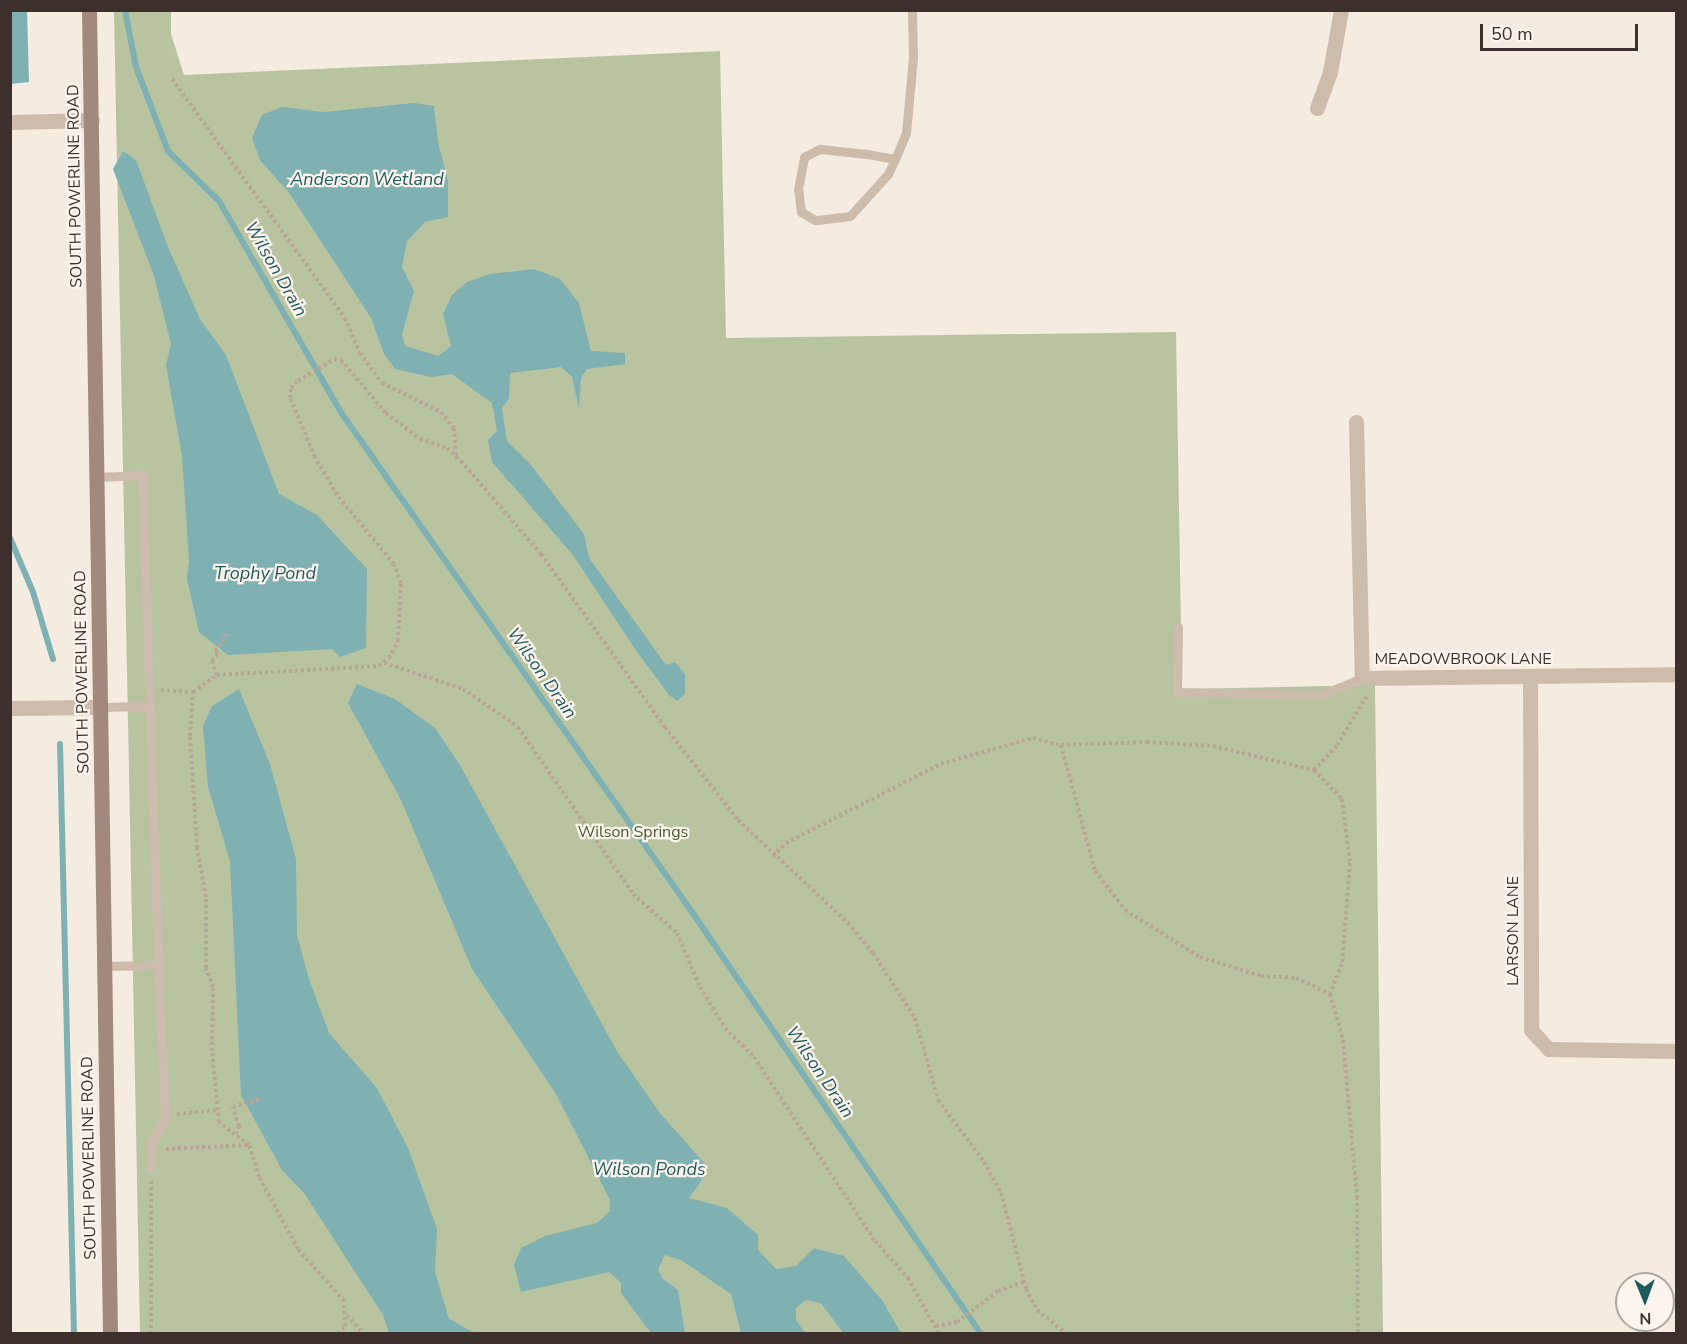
<!DOCTYPE html>
<html>
<head>
<meta charset="utf-8">
<style>
	body { margin:0 }
	#map { position:relative; width:1687px; height:1344px; overflow:hidden; background:#f4ebe1; font-family:"Nunito Sans",sans-serif }
	div>[style] { position:absolute }
	.green>* { inset:0; background:#b8c4a0 }
	.water>* { inset:0; background:#7fb0b2 }
	.stream>* { height:6px; margin:-3px; padding:0 3px; transform-origin:3px; border-radius:3px; background:#7fb0b2 }
	.path>* { height:4px; margin-top:-2px; transform-origin:0; background:repeating-linear-gradient(90deg,#b9a596 0 3px,transparent 0 6px) }
	.lane>* { height:9px; margin:-4.5px; padding:0 4.5px; transform-origin:4.5px; border-radius:4.5px; background:#cdbbac }
	.street>* { height:15px; margin:-7.5px; padding:0 7.5px; transform-origin:7.5px; border-radius:7.5px; background:#cdbbac }
	.secondary>* { height:15px; margin:-7.5px; padding:0 7.5px; transform-origin:7.5px; border-radius:7.5px; background:#a18a7d }
	span { translate:-50% -50%; white-space:nowrap; text-align:center; line-height:1.15; -webkit-text-stroke:4.5px #fbf5ee; paint-order:stroke }
	.street-label { font-size:16px; color:#3b302b }
	.park-label { font-size:16px; color:#4a5a2e }
	.water-label { font-size:18px; color:#1f5a5e; font-style:italic }
	.frame { position:absolute; inset:0; border:12px solid #3b302b; pointer-events:none }
	.north { position:absolute; left:1615px; top:1272px; width:60px; height:60px; box-sizing:border-box; background:#fbf5ee; border:2px solid #aea6a0; border-radius:50%; rotate:179deg; font-size:16px; font-weight:700; line-height:24px; text-align:center; color:#3b302b }
	.north::after { content:''; display:block; margin:auto; width:21px; height:27px; background:#1f5a5e; clip-path:polygon(50% 0,100% 100%,50% 72%,0 100%) }
	.scale { position:absolute; left:1480px; top:24px; width:158px; height:27px; box-sizing:border-box; border:3px solid #3b302b; border-top:0; padding-left:8px; font-size:18px; line-height:21px; white-space:nowrap; color:#3b302b; -webkit-text-stroke:4px #fbf5ee; paint-order:stroke }
</style>
</head>
<body>
<div id="map">
	<div class="green">
		<i style="clip-path:polygon(114px 11px,171px 11px,171px 34px,184px 75px,720px 51px,726px 338px,1176px 332px,1182px 689px,1375px 685px,1383px 1333px,140px 1333px)"></i>
	</div>
	<div class="water">
		<i style="clip-path:polygon(11px 10px,27px 11px,29px 82px,11px 84px)"></i>
		<i style="clip-path:polygon(414px 103px,434px 106px,438px 142px,448px 181px,448px 217px,425px 222px,407px 241px,402px 267px,414px 291px,402px 334px,405px 346px,438px 356px,451px 346px,443px 314px,452px 295px,467px 282px,490px 274px,534px 269px,560px 279px,579px 303px,591px 351px,625px 353px,625px 364px,587px 369px,581px 378px,579px 409px,572px 377px,561px 367px,510px 373px,509px 398px,502px 408px,507px 441px,531px 465px,584px 534px,589px 558px,666px 665px,675px 662px,685px 674px,685px 694px,677px 701px,669px 695px,635px 649px,573px 555px,492px 462px,488px 440px,497px 431px,492px 403px,452px 374px,431px 377px,395px 369px,384px 354px,371px 318px,290px 194px,260px 160px,252px 138px,262px 115px,282px 107px,324px 112px)"></i>
		<i style="clip-path:polygon(123px 151px,136px 160px,168px 247px,200px 319px,226px 355px,279px 494px,317px 515px,367px 569px,366px 648px,340px 657px,332px 649px,228px 655px,199px 632px,187px 579px,189px 560px,182px 456px,166px 365px,171px 344px,154px 276px,113px 169px)"></i>
		<i style="clip-path:polygon(357px 684px,395px 699px,435px 728px,460px 765px,618px 1053px,660px 1113px,706px 1165px,700px 1183px,689px 1198px,727px 1208px,758px 1235px,758px 1250px,776px 1269px,796px 1266px,814px 1248px,844px 1256px,882px 1300px,901px 1333px,843px 1333px,821px 1303px,806px 1300px,796px 1308px,796px 1320px,805px 1333px,741px 1333px,731px 1294px,681px 1260px,665px 1255px,658px 1269px,662px 1278px,678px 1290px,685px 1333px,651px 1333px,621px 1293px,621px 1283px,609px 1272px,521px 1292px,514px 1265px,521px 1248px,545px 1236px,597px 1223px,610px 1211px,610px 1200px,556px 1094px,472px 969px,401px 800px,348px 703px)"></i>
		<i style="clip-path:polygon(239px 689px,270px 764px,296px 859px,297px 935px,309px 979px,329px 1033px,377px 1088px,408px 1148px,437px 1229px,435px 1272px,449px 1319px,475px 1333px,389px 1333px,383px 1315px,304px 1193px,282px 1170px,241px 1095px,230px 861px,208px 787px,203px 726px,212px 706px)"></i>
	</div>
	<div class="stream">
		<i style="left:125px;top:10px;width:58px;rotate:79.1deg"></i>
		<i style="left:136px;top:67px;width:90px;rotate:69.1deg"></i>
		<i style="left:168px;top:151px;width:71px;rotate:44.4deg"></i>
		<i style="left:219px;top:201px;width:242px;rotate:60deg"></i>
		<i style="left:340px;top:411px;width:612px;rotate:54.91deg"></i>
		<i style="left:692px;top:912px;width:511px;rotate:55.6deg"></i>
		<i style="left:10px;top:538px;width:59px;rotate:66.9deg"></i>
		<i style="left:33px;top:592px;width:70px;rotate:73.4deg"></i>
		<i style="left:60px;top:744px;width:590px;rotate:88.64deg"></i>
	</div>
	<div class="path">
		<i style="left:172px;top:79px;width:295px;rotate:54.1deg"></i>
		<i style="left:345px;top:318px;width:38px;rotate:67deg"></i>
		<i style="left:360px;top:353px;width:37px;rotate:54deg"></i>
		<i style="left:382px;top:383px;width:66px;rotate:26.2deg"></i>
		<i style="left:441px;top:412px;width:21px;rotate:51deg"></i>
		<i style="left:454px;top:428px;width:28px;rotate:86deg"></i>
		<i style="left:384px;top:663px;width:83px;rotate:18.2deg"></i>
		<i style="left:463px;top:689px;width:67px;rotate:34.6deg"></i>
		<i style="left:518px;top:727px;width:203px;rotate:55.4deg"></i>
		<i style="left:633px;top:894px;width:59px;rotate:41.6deg"></i>
		<i style="left:677px;top:933px;width:59px;rotate:66.9deg"></i>
		<i style="left:700px;top:987px;width:48px;rotate:58.6deg"></i>
		<i style="left:725px;top:1028px;width:41px;rotate:45deg"></i>
		<i style="left:754px;top:1057px;width:220px;rotate:56.7deg"></i>
		<i style="left:875px;top:1241px;width:50px;rotate:48.3deg"></i>
		<i style="left:908px;top:1278px;width:64px;rotate:61deg"></i>
		<i style="left:217px;top:675px;width:15px;rotate:-110deg"></i>
		<i style="left:212px;top:661px;width:10px;rotate:-53deg"></i>
		<i style="left:218px;top:653px;width:4px;rotate:-146deg"></i>
		<i style="left:215px;top:651px;width:24px;rotate:-54deg"></i>
		<i style="left:161px;top:690px;width:32px;rotate:4deg"></i>
		<i style="left:1061px;top:745px;width:86px;rotate:-2deg"></i>
		<i style="left:1147px;top:742px;width:66px;rotate:3.5deg"></i>
		<i style="left:1213px;top:746px;width:104px;rotate:13.4deg"></i>
		<i style="left:1314px;top:770px;width:40px;rotate:46deg"></i>
		<i style="left:1342px;top:799px;width:64px;rotate:82.9deg"></i>
		<i style="left:1350px;top:863px;width:101px;rotate:94.5deg"></i>
		<i style="left:1342px;top:964px;width:32px;rotate:112deg"></i>
		<i style="left:1314px;top:770px;width:34px;rotate:-47deg"></i>
		<i style="left:1337px;top:745px;width:60px;rotate:-58.7deg"></i>
		<i style="left:773px;top:856px;width:18px;rotate:-45deg"></i>
		<i style="left:786px;top:843px;width:174px;rotate:-27deg"></i>
		<i style="left:941px;top:764px;width:96px;rotate:-15.8deg"></i>
		<i style="left:1033px;top:738px;width:29px;rotate:14deg"></i>
		<i style="left:1061px;top:745px;width:131px;rotate:74.9deg"></i>
		<i style="left:1095px;top:871px;width:49px;rotate:52.4deg"></i>
		<i style="left:1125px;top:910px;width:89px;rotate:32.1deg"></i>
		<i style="left:1200px;top:957px;width:64px;rotate:17.3deg"></i>
		<i style="left:1261px;top:976px;width:35px;rotate:3deg"></i>
		<i style="left:1296px;top:978px;width:38px;rotate:25deg"></i>
		<i style="left:1330px;top:994px;width:48px;rotate:74.2deg"></i>
		<i style="left:1343px;top:1040px;width:158px;rotate:84.9deg"></i>
		<i style="left:1357px;top:1197px;width:137px;rotate:89.6deg"></i>
		<i style="left:177px;top:1114px;width:39px;rotate:-6deg"></i>
		<i style="left:236px;top:1134px;width:9px;rotate:-69deg"></i>
		<i style="left:239px;top:1126px;width:20px;rotate:-108deg"></i>
		<i style="left:233px;top:1107px;width:30px;rotate:-17deg"></i>
		<i style="left:166px;top:1149px;width:82px;rotate:-2.8deg"></i>
		<i style="left:151px;top:1181px;width:153px;rotate:90deg"></i>
		<i style="left:347px;top:1315px;width:25px;rotate:48deg"></i>
		<i style="left:936px;top:1326px;width:21px;rotate:-11deg"></i>
		<i style="left:957px;top:1322px;width:51px;rotate:-37.1deg"></i>
		<i style="left:998px;top:1291px;width:28px;rotate:-19deg"></i>
		<i style="left:338px;top:1334px;width:11px;rotate:-49deg"></i>
		<i style="left:345px;top:1326px;width:25px;rotate:-92deg"></i>
		<i style="left:344px;top:1301px;width:69px;rotate:-131.5deg"></i>
		<i style="left:298px;top:1249px;width:82px;rotate:-118.4deg"></i>
		<i style="left:259px;top:1177px;width:34px;rotate:-107deg"></i>
		<i style="left:249px;top:1145px;width:38px;rotate:-143deg"></i>
		<i style="left:219px;top:1122px;width:71px;rotate:-95.6deg"></i>
		<i style="left:212px;top:1051px;width:64px;rotate:-89.1deg"></i>
		<i style="left:213px;top:987px;width:20px;rotate:-110deg"></i>
		<i style="left:206px;top:968px;width:71px;rotate:-90deg"></i>
		<i style="left:206px;top:897px;width:50px;rotate:-100.4deg"></i>
		<i style="left:197px;top:848px;width:112px;rotate:-93.6deg"></i>
		<i style="left:190px;top:736px;width:44px;rotate:-86.1deg"></i>
		<i style="left:193px;top:692px;width:29px;rotate:-35deg"></i>
		<i style="left:217px;top:675px;width:162px;rotate:-3.2deg"></i>
		<i style="left:379px;top:666px;width:13px;rotate:-39deg"></i>
		<i style="left:389px;top:658px;width:19px;rotate:-62deg"></i>
		<i style="left:398px;top:641px;width:58px;rotate:-87deg"></i>
		<i style="left:401px;top:583px;width:20px;rotate:-110deg"></i>
		<i style="left:394px;top:564px;width:89px;rotate:-129.6deg"></i>
		<i style="left:337px;top:495px;width:44px;rotate:-120.1deg"></i>
		<i style="left:315px;top:457px;width:64px;rotate:-113deg"></i>
		<i style="left:290px;top:398px;width:10px;rotate:-84deg"></i>
		<i style="left:291px;top:388px;width:10px;rotate:-45deg"></i>
		<i style="left:298px;top:381px;width:42px;rotate:-31.4deg"></i>
		<i style="left:334px;top:359px;width:7px;rotate:8deg"></i>
		<i style="left:341px;top:360px;width:70px;rotate:49.7deg"></i>
		<i style="left:386px;top:413px;width:43px;rotate:37.4deg"></i>
		<i style="left:420px;top:439px;width:28px;rotate:18deg"></i>
		<i style="left:447px;top:448px;width:19px;rotate:43deg"></i>
		<i style="left:461px;top:461px;width:123px;rotate:49.3deg"></i>
		<i style="left:541px;top:554px;width:213px;rotate:54.4deg"></i>
		<i style="left:665px;top:727px;width:118px;rotate:51.9deg"></i>
		<i style="left:738px;top:820px;width:151px;rotate:43.1deg"></i>
		<i style="left:848px;top:923px;width:39px;rotate:50deg"></i>
		<i style="left:873px;top:953px;width:77px;rotate:57.1deg"></i>
		<i style="left:915px;top:1018px;width:85px;rotate:74.3deg"></i>
		<i style="left:938px;top:1100px;width:77px;rotate:53.4deg"></i>
		<i style="left:984px;top:1162px;width:35px;rotate:61deg"></i>
		<i style="left:1001px;top:1193px;width:99px;rotate:75.4deg"></i>
		<i style="left:1026px;top:1289px;width:24px;rotate:62deg"></i>
		<i style="left:1037px;top:1310px;width:38px;rotate:39deg"></i>
	</div>
	<div class="lane">
		<i style="left:820px;top:149px;width:47px;rotate:6.1deg"></i>
		<i style="left:867px;top:154px;width:28px;rotate:10deg"></i>
		<i style="left:895px;top:159px;width:17px;rotate:115deg"></i>
		<i style="left:888px;top:174px;width:57px;rotate:132.1deg"></i>
		<i style="left:850px;top:216px;width:35px;rotate:173deg"></i>
		<i style="left:815px;top:220px;width:16px;rotate:-150deg"></i>
		<i style="left:801px;top:212px;width:23px;rotate:-97deg"></i>
		<i style="left:798px;top:189px;width:33px;rotate:-79deg"></i>
		<i style="left:804px;top:157px;width:18px;rotate:-27deg"></i>
		<i style="left:895px;top:159px;width:28px;rotate:-67deg"></i>
		<i style="left:906px;top:133px;width:75px;rotate:-84.7deg"></i>
		<i style="left:913px;top:58px;width:48px;rotate:-91.2deg"></i>
		<i style="left:98px;top:477px;width:44px;rotate:-2.6deg"></i>
		<i style="left:142px;top:475px;width:490px;rotate:88.1deg"></i>
		<i style="left:158px;top:965px;width:54px;rotate:178.9deg"></i>
		<i style="left:1178px;top:627px;width:65px;rotate:90.9deg"></i>
		<i style="left:1177px;top:692px;width:144px;rotate:1.2deg"></i>
		<i style="left:1321px;top:695px;width:44px;rotate:-22.5deg"></i>
		<i style="left:100px;top:707px;width:50px;rotate:-1.1deg"></i>
		<i style="left:151px;top:1167px;width:25px;rotate:-88deg"></i>
		<i style="left:152px;top:1142px;width:29px;rotate:-63deg"></i>
		<i style="left:165px;top:1116px;width:151px;rotate:-92.7deg"></i>
	</div>
	<div class="street">
		<i style="left:1317px;top:108px;width:38px;rotate:-70deg"></i>
		<i style="left:1330px;top:72px;width:63px;rotate:-79.9deg"></i>
		<i style="left:10px;top:122px;width:82px;rotate:-1.4deg"></i>
		<i style="left:1356px;top:422px;width:256px;rotate:88.7deg"></i>
		<i style="left:1362px;top:678px;width:314px;rotate:-0.7deg"></i>
		<i style="left:1530px;top:678px;width:352px;rotate:89.8deg"></i>
		<i style="left:1531px;top:1030px;width:26px;rotate:47deg"></i>
		<i style="left:1549px;top:1049px;width:127px;rotate:0.9deg"></i>
		<i style="left:10px;top:708px;width:90px;rotate:-0.6deg"></i>
	</div>
	<div class="secondary">
		<i style="left:89px;top:10px;width:1324px;rotate:89.09deg"></i>
	</div>
	<div class="street-label">
		<span style="left:75px;top:186px;rotate:-91deg">SOUTH POWERLINE ROAD</span>
		<span style="left:1463px;top:659px">MEADOWBROOK LANE</span>
		<span style="left:82px;top:672px;rotate:-91deg">SOUTH POWERLINE ROAD</span>
		<span style="left:1513px;top:931px;rotate:-90deg">LARSON LANE</span>
		<span style="left:89px;top:1158px;rotate:-91deg">SOUTH POWERLINE ROAD</span>
	</div>
	<div class="park-label">
		<span style="left:633px;top:832px">Wilson Springs</span>
	</div>
	<div class="water-label">
		<span style="left:367px;top:179px">Anderson Wetland</span>
		<span style="left:276px;top:269px;rotate:60deg">Wilson Drain</span>
		<span style="left:265px;top:573px">Trophy Pond</span>
		<span style="left:542px;top:673px;rotate:55deg">Wilson Drain</span>
		<span style="left:820px;top:1072px;rotate:56deg">Wilson Drain</span>
		<span style="left:649px;top:1169px">Wilson Ponds</span>
	</div>
	<div class="frame"></div>
	<div class="north">N</div>
	<div class="scale">50 m</div>
</div>
</body>
</html>
